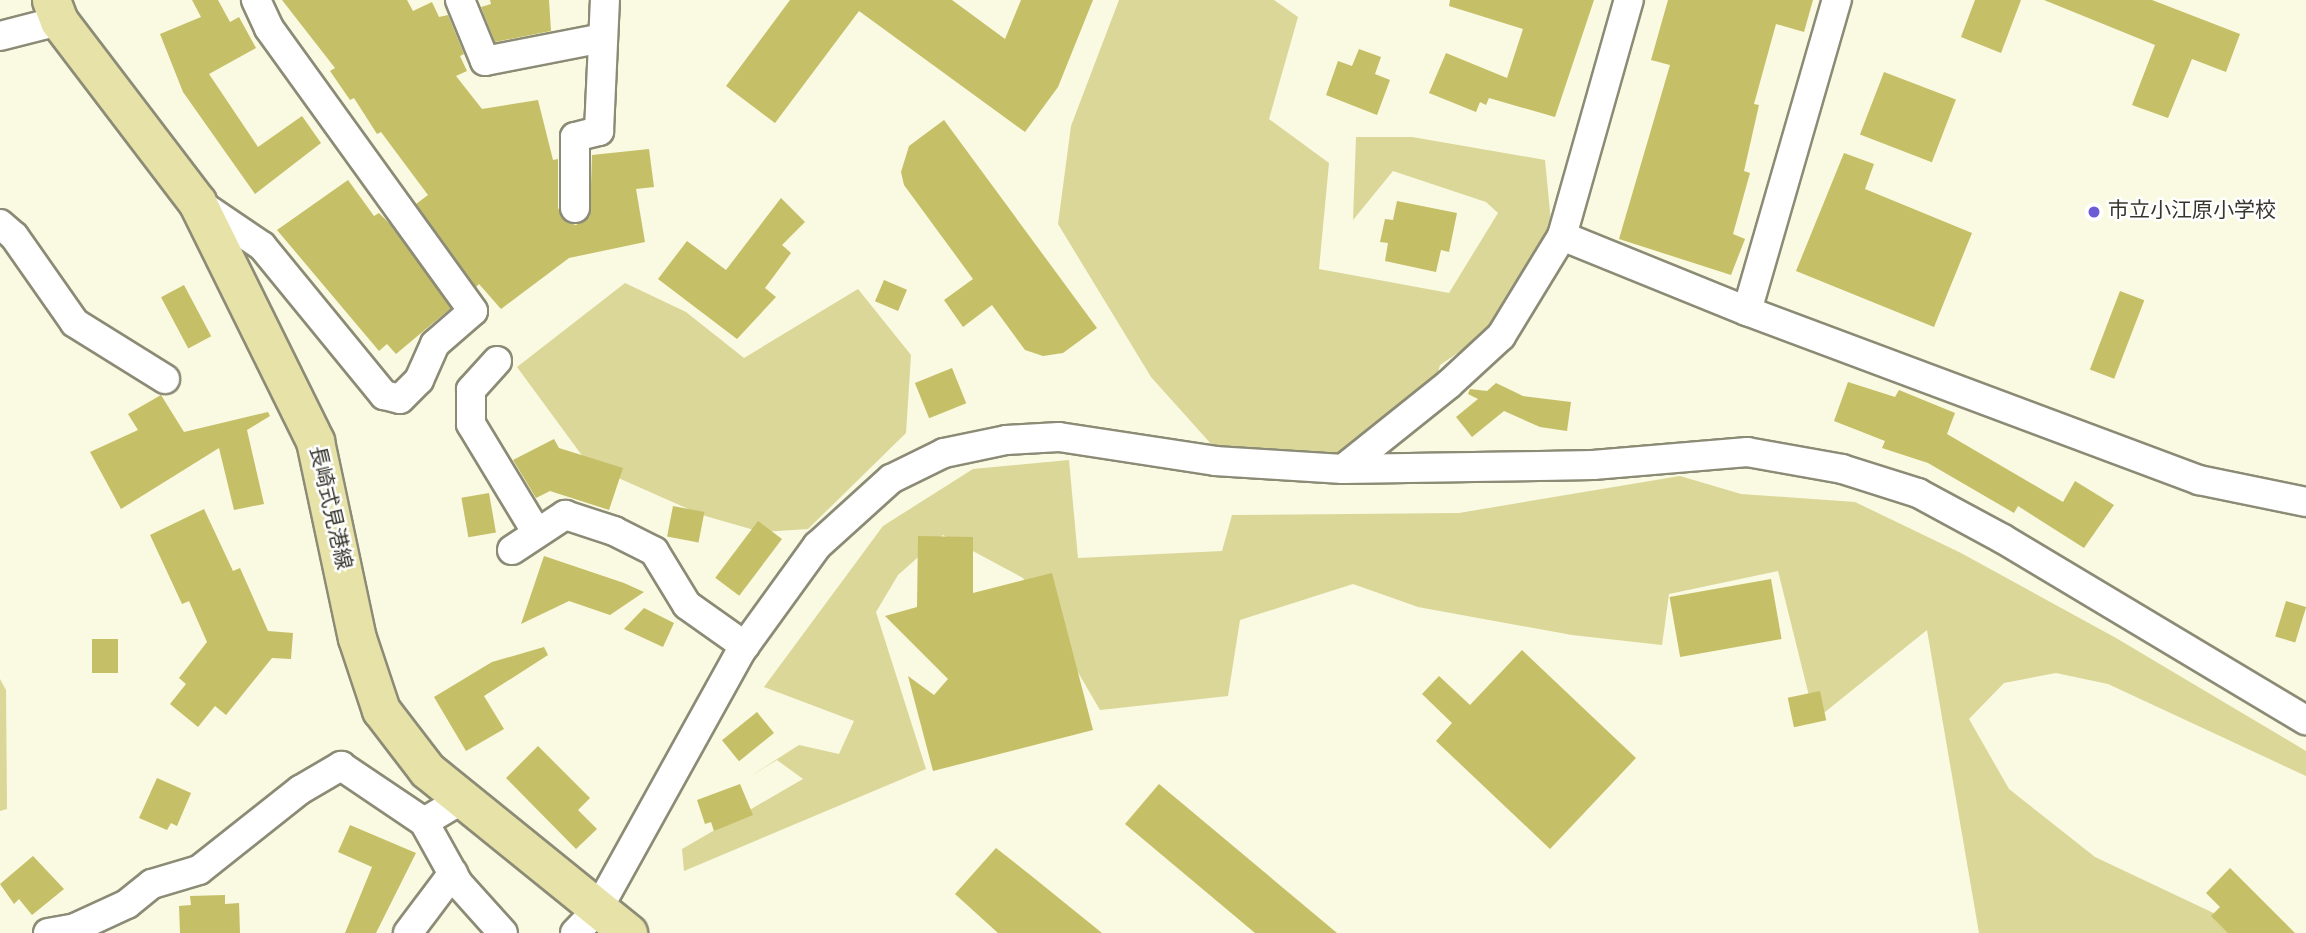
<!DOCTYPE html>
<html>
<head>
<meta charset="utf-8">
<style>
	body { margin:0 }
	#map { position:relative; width:2306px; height:933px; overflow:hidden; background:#faf9e1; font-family:Overpass,"Noto Sans JP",sans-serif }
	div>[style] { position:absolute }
	.green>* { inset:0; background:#dad798 }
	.building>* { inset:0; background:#c5bf67; transform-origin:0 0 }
	.roads { filter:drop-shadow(2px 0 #8c8b76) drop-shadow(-2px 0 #8c8b76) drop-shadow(0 2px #8c8b76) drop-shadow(0 -2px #8c8b76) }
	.minor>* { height:28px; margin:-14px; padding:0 14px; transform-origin:14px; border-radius:14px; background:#fff }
	.major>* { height:37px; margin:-18.5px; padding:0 18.5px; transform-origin:18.5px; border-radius:18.5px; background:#e6e2a8 }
	.dots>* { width:19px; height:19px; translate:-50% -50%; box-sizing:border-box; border:4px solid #fff; border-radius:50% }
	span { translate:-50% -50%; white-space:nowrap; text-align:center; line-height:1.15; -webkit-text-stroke:5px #fff; paint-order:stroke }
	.poi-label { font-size:21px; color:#37362d }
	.left { translate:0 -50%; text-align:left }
	.street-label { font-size:21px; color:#37362d }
</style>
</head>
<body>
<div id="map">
	<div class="green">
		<i style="clip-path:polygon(1119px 0,1274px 0,1298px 17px,1269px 119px,1329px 163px,1319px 269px,1449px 293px,1498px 213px,1486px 202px,1393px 171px,1353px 220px,1356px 137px,1412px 137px,1545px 160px,1551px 222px,1503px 322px,1440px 365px,1429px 404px,1364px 454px,1212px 445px,1151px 377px,1058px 224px,1071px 126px)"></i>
		<i style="clip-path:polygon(625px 283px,686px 312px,744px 358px,858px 289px,911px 355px,906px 433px,808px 529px,761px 532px,702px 515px,589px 465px,517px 367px)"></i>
		<i style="clip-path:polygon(1069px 460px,1078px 558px,1222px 551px,1232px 515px,1459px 513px,1680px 476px,1741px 494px,1855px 502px,1961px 553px,2116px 638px,2306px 751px,2306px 776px,2108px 684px,2056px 673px,2004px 683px,1969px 719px,2009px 789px,2095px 857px,2222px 917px,2231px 933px,1979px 933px,1927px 630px,1815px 720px,1778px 571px,1669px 594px,1662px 645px,1572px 635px,1418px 607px,1353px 584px,1240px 620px,1228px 696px,1100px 710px,1023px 578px,943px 535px,898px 575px,876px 612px,926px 769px,684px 871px,682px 849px,803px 779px,777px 760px,749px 777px,799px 745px,839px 754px,854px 721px,764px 687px,883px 526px,973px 469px)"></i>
		<i style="clip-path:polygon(0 679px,6px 690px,7px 809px,0 811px)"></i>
	</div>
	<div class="building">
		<i style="clip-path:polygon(192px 0,218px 0,230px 22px,239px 17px,256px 48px,209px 74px,258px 147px,302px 116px,321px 143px,255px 194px,183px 92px,160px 34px,201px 17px)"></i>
		<i style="clip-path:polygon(282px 0,407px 0,413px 11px,432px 2px,439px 17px,448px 15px,464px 54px,460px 56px,467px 71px,456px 76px,482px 109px,538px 100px,553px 160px,558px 159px,558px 208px,566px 222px,576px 225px,590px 216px,592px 155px,649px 149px,654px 187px,636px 189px,645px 242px,569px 258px,501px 309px,479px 284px,476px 287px,416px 204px,428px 195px,381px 132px,377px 134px,354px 98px,350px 100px,330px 71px,335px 68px)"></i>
		<i style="clip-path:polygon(490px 0,549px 0,551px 31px,495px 42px,481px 7px,491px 4px)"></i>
		<i style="clip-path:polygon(790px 0,952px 0,1005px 39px,1021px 0,1093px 0,1058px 87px,1025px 132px,859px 11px,775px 123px,726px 86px)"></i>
		<i style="clip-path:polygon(1450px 0,1594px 0,1555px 117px,1489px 98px,1486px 105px,1480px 102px,1476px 112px,1429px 93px,1446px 53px,1507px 78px,1523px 29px,1449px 6px)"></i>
		<i style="clip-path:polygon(1668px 0,1813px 0,1804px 32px,1776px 24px,1754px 104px,1759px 105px,1744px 171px,1750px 173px,1733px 234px,1745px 239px,1731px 275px,1619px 239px,1670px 65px,1651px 60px)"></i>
		<i style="clip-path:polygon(1975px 0,2021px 0,2001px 53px,1961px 37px)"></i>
		<i style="clip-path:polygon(2044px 0,2152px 0,2240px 34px,2226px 72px,2192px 59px,2168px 118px,2132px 105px,2155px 45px)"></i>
		<i style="clip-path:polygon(1359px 49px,1381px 57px,1375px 74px,1390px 80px,1377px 115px,1326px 95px,1338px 61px,1352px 66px)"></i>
		<i style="left:1884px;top:72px;width:77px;height:67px;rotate:21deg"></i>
		<i style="clip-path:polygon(944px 120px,1097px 328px,1063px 353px,1043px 356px,1025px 350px,992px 305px,963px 327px,944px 300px,973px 279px,904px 185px,901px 172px,909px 146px)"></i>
		<i style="clip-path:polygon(1844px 153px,1874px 164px,1865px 189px,1972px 233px,1934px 327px,1796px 271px)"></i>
		<i style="clip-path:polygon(348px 180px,374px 216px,379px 213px,390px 224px,451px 308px,396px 354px,387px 344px,379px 351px,277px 230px)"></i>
		<i style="clip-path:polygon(781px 198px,805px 222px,782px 245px,791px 253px,765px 288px,776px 297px,737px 339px,658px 279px,687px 241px,726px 270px)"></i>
		<i style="clip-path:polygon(1397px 201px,1457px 213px,1449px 252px,1441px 250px,1436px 272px,1385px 261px,1388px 243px,1380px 242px,1385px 219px,1393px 220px)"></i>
		<i style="left:884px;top:280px;width:25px;height:23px;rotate:23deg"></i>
		<i style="left:184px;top:285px;width:58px;height:26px;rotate:62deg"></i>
		<i style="left:2120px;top:291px;width:26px;height:84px;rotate:21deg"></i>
		<i style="left:952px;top:368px;width:38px;height:40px;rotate:68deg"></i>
		<i style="clip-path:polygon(1848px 382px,1895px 397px,1899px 390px,1955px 413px,1947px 434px,2063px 502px,2075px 481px,2114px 505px,2084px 548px,2018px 506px,2014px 513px,1928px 463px,1882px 448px,1885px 441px,1834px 421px)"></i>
		<i style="clip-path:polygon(1496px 383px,1523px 396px,1571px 402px,1567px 431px,1540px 427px,1504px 411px,1472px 437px,1456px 417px,1478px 399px,1468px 394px,1470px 389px,1487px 391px)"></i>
		<i style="clip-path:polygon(161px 395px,184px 432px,268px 412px,270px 416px,247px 430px,264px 504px,234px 510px,219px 448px,121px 509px,90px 452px,138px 430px,128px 414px)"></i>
		<i style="clip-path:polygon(554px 439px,559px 448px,623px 468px,609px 510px,550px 491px,536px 498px,513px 460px)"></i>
		<i style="left:489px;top:493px;width:40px;height:28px;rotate:80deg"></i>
		<i style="left:673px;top:506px;width:32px;height:31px;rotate:11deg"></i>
		<i style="clip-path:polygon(204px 509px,233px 571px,240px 568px,268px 631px,293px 633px,291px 659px,272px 658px,226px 715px,215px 706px,198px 727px,170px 704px,186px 684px,179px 678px,207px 642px,189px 601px,182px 604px,150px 535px)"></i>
		<i style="left:758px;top:521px;width:30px;height:71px;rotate:37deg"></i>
		<i style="clip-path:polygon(918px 536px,973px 537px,973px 593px,1052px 573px,1093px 730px,933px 771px,908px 676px,934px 695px,948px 679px,885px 616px,917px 607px)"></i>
		<i style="clip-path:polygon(544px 556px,624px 583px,644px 592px,610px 615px,569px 601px,521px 624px)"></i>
		<i style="left:1771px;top:579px;width:61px;height:103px;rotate:80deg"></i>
		<i style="left:2286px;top:601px;width:21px;height:37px;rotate:17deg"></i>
		<i style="clip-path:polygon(644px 608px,674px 623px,663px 647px,624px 629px)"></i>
		<i style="left:92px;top:639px;width:26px;height:34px"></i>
		<i style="clip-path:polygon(544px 647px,548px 655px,484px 696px,504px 729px,466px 751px,434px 697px,492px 662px)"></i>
		<i style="clip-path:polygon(1522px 650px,1636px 758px,1550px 849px,1436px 741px,1452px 723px,1422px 694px,1439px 676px,1470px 705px)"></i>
		<i style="left:1820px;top:691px;width:30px;height:33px;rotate:78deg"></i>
		<i style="left:757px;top:712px;width:27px;height:45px;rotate:51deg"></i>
		<i style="clip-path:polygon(538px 746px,590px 798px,578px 810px,597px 829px,576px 849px,506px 778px)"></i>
		<i style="clip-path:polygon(157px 778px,191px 793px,177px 826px,171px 823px,167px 830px,139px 818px)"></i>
		<i style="clip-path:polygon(740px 784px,753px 815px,714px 831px,711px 822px,705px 824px,697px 800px)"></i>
		<i style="clip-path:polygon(1159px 784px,1337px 933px,1255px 933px,1125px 824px)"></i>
		<i style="clip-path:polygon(350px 825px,416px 853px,376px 933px,345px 933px,372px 867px,338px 852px)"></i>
		<i style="clip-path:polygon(996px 848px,1029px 874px,1102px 933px,998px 933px,955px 894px)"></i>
		<i style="clip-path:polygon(33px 856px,64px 889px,32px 915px,19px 899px,14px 904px,0 884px)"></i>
		<i style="clip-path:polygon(2230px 868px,2295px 933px,2228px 933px,2211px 916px,2220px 907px,2206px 893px)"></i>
		<i style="clip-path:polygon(225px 895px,225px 904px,239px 903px,240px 933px,180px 933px,179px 906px,191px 905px,190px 896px)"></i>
	</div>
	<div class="roads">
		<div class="minor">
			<i style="left:460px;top:0;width:66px;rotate:67.7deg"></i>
			<i style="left:485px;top:61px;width:120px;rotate:-11deg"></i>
			<i style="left:0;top:36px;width:61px;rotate:-14.3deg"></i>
			<i style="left:197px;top:202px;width:78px;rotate:34.1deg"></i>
			<i style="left:262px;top:246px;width:193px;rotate:50.7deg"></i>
			<i style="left:384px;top:395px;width:16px;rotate:14deg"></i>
			<i style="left:400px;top:399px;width:27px;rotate:-45deg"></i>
			<i style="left:419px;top:380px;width:39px;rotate:-66deg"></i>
			<i style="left:435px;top:344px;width:50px;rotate:-41deg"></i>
			<i style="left:473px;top:311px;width:349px;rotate:-125.8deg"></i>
			<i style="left:269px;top:28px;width:31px;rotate:-115deg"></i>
			<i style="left:575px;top:208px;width:71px;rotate:-90deg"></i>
			<i style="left:575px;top:137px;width:25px;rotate:-14deg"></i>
			<i style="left:599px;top:131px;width:131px;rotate:-87.4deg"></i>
			<i style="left:0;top:224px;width:18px;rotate:41deg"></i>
			<i style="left:14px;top:236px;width:106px;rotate:55deg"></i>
			<i style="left:75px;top:323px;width:106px;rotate:31.9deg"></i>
			<i style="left:1562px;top:236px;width:200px;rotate:22.1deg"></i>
			<i style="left:1747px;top:311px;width:483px;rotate:20.5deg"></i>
			<i style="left:2199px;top:480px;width:109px;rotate:11.6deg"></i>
			<i style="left:1747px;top:311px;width:324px;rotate:-73.9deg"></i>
			<i style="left:497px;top:361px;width:39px;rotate:132deg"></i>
			<i style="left:471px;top:390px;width:34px;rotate:90deg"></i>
			<i style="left:471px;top:424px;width:127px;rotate:58.8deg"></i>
			<i style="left:1343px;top:469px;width:136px;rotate:-38.7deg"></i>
			<i style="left:1449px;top:384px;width:71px;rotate:-42.7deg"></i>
			<i style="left:1501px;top:336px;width:117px;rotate:-58.6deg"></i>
			<i style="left:1562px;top:236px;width:245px;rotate:-74.2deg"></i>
			<i style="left:512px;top:550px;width:64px;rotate:-33.4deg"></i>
			<i style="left:565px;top:515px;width:52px;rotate:18.1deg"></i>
			<i style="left:614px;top:531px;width:45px;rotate:26.6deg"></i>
			<i style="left:654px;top:551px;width:63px;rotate:58.6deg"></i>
			<i style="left:687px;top:605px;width:71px;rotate:35.3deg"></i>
			<i style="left:424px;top:822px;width:70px;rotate:60.9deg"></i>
			<i style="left:458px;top:883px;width:67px;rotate:48deg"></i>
			<i style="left:48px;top:933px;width:27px;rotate:-10deg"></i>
			<i style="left:75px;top:928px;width:57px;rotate:-24.8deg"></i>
			<i style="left:127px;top:904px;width:32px;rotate:-39deg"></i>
			<i style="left:152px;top:884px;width:49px;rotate:-16.6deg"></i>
			<i style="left:199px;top:870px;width:129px;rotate:-38.4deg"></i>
			<i style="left:300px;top:790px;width:48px;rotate:-30.3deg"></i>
			<i style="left:341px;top:766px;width:100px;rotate:34deg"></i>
			<i style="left:424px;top:822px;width:43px;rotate:-30.7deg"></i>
			<i style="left:408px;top:933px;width:75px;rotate:-53.1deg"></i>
			<i style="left:575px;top:933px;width:33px;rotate:-46deg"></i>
			<i style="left:598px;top:909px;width:295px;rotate:-61deg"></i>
			<i style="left:741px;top:651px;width:130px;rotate:-54.1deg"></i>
			<i style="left:817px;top:546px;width:100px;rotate:-42.2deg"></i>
			<i style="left:891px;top:479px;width:59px;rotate:-26.1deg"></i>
			<i style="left:944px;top:453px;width:63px;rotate:-11.8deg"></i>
			<i style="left:1006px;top:440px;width:53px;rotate:-3.2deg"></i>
			<i style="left:1059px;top:437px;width:158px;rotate:8.7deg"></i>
			<i style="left:1215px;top:461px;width:128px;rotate:3.6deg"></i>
			<i style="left:1343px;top:469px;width:250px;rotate:-0.9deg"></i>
			<i style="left:1593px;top:465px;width:155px;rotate:-4.8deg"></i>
			<i style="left:1747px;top:452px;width:97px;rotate:10.1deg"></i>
			<i style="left:1842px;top:469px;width:80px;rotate:17.5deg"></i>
			<i style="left:1918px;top:493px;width:97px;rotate:28.4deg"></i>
			<i style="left:2003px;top:539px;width:353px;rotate:30.9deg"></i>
		</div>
		<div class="major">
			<i style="left:51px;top:0;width:22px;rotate:69deg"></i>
			<i style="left:59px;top:21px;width:228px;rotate:52.7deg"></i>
			<i style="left:197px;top:202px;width:267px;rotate:63.7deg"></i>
			<i style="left:315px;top:441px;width:201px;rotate:78deg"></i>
			<i style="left:357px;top:638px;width:76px;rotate:71.6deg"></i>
			<i style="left:381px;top:710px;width:76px;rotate:52.5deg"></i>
			<i style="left:427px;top:770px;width:259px;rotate:39deg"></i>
		</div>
	</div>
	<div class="dots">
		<i style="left:2094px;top:212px;background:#6c5bd5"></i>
	</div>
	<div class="poi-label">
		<span class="left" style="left:2108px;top:212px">市立小江原小学校</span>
	</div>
	<div class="street-label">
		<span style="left:329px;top:508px;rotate:77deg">長崎式見港線</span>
	</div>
</div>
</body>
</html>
